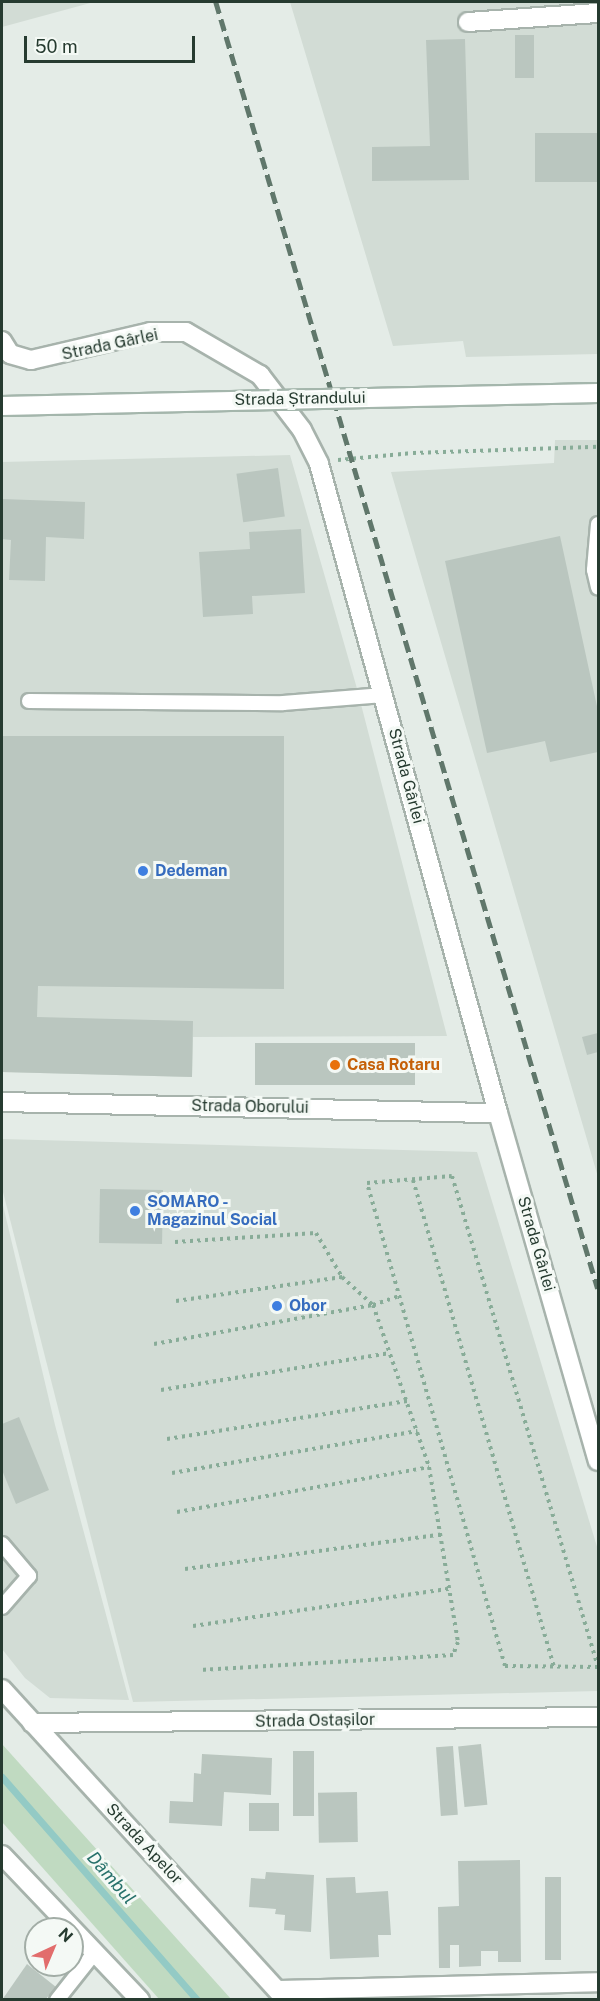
<!DOCTYPE html>
<html>
<head>
<meta charset="utf-8">
<style>
	body { margin:0 }
	#map { position:relative; width:600px; height:2001px; overflow:hidden; background:#e4ece7; font-family:"Public Sans",sans-serif }
	div>[style] { position:absolute }
	.built>* { inset:0; background:#d2dcd5 }
	.green>* { inset:0; background:#c0dac1 }
	.stream>* { height:7px; margin:-3.5px; padding:0 3.5px; transform-origin:3.5px; border-radius:3.5px; background:#93cac5 }
	.building>* { inset:0; background:#bac6bf; transform-origin:0 0 }
	.path>* { height:4px; margin-top:-2px; transform-origin:0; background:repeating-linear-gradient(90deg,#88ac98 0 3px,transparent 0 7.5px) }
	.roads { filter:drop-shadow(2px 0 #a7b3ac) drop-shadow(-2px 0 #a7b3ac) drop-shadow(0 2px #a7b3ac) drop-shadow(0 -2px #a7b3ac) }
	.service>* { height:14px; margin:-7px; padding:0 7px; transform-origin:7px; border-radius:7px; background:#fff }
	.minor>* { height:18px; margin:-9px; padding:0 9px; transform-origin:9px; border-radius:9px; background:#fff }
	.tertiary>* { height:18px; margin:-9px; padding:0 9px; transform-origin:9px; border-radius:9px; background:#fff }
	.rail>* { height:4.5px; margin-top:-2.25px; transform-origin:0; background:repeating-linear-gradient(90deg,#60776b 0 12px,transparent 0 18px) }
	.bridges { filter:drop-shadow(2px 0 #a4b6ac) drop-shadow(-2px 0 #a4b6ac) drop-shadow(0 2px #a4b6ac) drop-shadow(0 -2px #a4b6ac) }
	.secondary-bridge>* { height:18px; margin:-9px; padding:0 9px; transform-origin:9px; border-radius:9px; background:#fff }
	.dots>* { width:16px; height:16px; translate:-50% -50%; box-sizing:border-box; border:3px solid #f4f9f5; border-radius:50% }
	span { translate:-50% -50%; white-space:nowrap; text-align:center; line-height:1.15; -webkit-text-stroke:6px #f4f9f5; paint-order:stroke }
	.street-label { font-size:16px; color:#263b30 }
	.shop-label { font-size:16px; color:#366cbe; font-weight:700 }
	.left { translate:0 -50%; text-align:left }
	.food-label { font-size:16px; color:#c56008; font-weight:700 }
	.water-label { font-size:18px; color:#27716b; font-style:italic }
	.frame { position:absolute; inset:0; border:3px solid #263b30; pointer-events:none }
	.north { position:absolute; left:24px; top:1917px; width:60px; height:60px; box-sizing:border-box; background:#f4f9f5; border:2px solid #a2ada6; border-radius:50%; rotate:44deg; font-size:16px; font-weight:700; line-height:24px; text-align:center; color:#263b30 }
	.north::after { content:''; display:block; margin:auto; width:21px; height:27px; background:#e26d6c; clip-path:polygon(50% 0,100% 100%,50% 72%,0 100%) }
	.scale { position:absolute; left:24px; top:36px; width:171px; height:27px; box-sizing:border-box; border:3px solid #263b30; border-top:0; padding-left:8px; font-size:18px; line-height:21px; white-space:nowrap; color:#263b30; -webkit-text-stroke:4px #f4f9f5; paint-order:stroke }
</style>
</head>
<body>
<div id="map">
	<div class="built">
		<i style="clip-path:polygon(2px 2px,94px 2px,2px 27px)"></i>
		<i style="clip-path:polygon(290px 2px,598px 2px,598px 354px,466px 357px,463px 341px,393px 346px)"></i>
		<i style="clip-path:polygon(555px 440px,598px 440px,598px 1177px,391px 472px,554px 463px)"></i>
		<i style="clip-path:polygon(290px 455px,356px 685px,447px 1036px,193px 1037px,192px 1077px,2px 1072px,2px 462px)"></i>
		<i style="clip-path:polygon(2px 1139px,477px 1152px,598px 1550px,598px 1691px,133px 1702px,2px 1188px)"></i>
		<i style="clip-path:polygon(2px 1201px,55px 1425px,129px 1700px,50px 1698px,25px 1678px,2px 1649px)"></i>
	</div>
	<div class="green">
		<i style="clip-path:polygon(2px 1744px,231px 1999px,159px 1999px,2px 1822px)"></i>
	</div>
	<div class="stream">
		<i style="left:2px;top:1777px;width:296px;rotate:48.8deg"></i>
	</div>
	<div class="building">
		<i style="left:515px;top:35px;width:19px;height:43px"></i>
		<i style="clip-path:polygon(465px 39px,469px 180px,372px 181px,372px 147px,430px 146px,426px 40px)"></i>
		<i style="left:598px;top:133px;width:49px;height:63px;rotate:90deg"></i>
		<i style="left:278px;top:468px;width:49px;height:42px;rotate:82deg"></i>
		<i style="clip-path:polygon(2px 499px,85px 502px,84px 539px,46px 537px,45px 581px,9px 580px,11px 540px,2px 539px)"></i>
		<i style="clip-path:polygon(301px 529px,305px 593px,252px 596px,253px 614px,203px 617px,199px 552px,250px 549px,249px 532px)"></i>
		<i style="clip-path:polygon(560px 536px,598px 711px,598px 752px,550px 762px,545px 741px,487px 753px,445px 561px)"></i>
		<i style="clip-path:polygon(2px 736px,284px 736px,284px 989px,38px 986px,37px 1017px,193px 1021px,192px 1077px,2px 1072px)"></i>
		<i style="clip-path:polygon(598px 1033px,598px 1052px,587px 1055px,582px 1037px)"></i>
		<i style="left:255px;top:1043px;width:160px;height:42px"></i>
		<i style="left:100px;top:1189px;width:63px;height:54px;rotate:1deg"></i>
		<i style="clip-path:polygon(19px 1417px,49px 1490px,16px 1504px,2px 1470px,2px 1424px)"></i>
		<i style="left:481px;top:1744px;width:61px;height:23px;rotate:84deg"></i>
		<i style="left:453px;top:1746px;width:69px;height:17px;rotate:86deg"></i>
		<i style="left:293px;top:1751px;width:21px;height:65px"></i>
		<i style="clip-path:polygon(202px 1754px,272px 1758px,271px 1795px,224px 1792px,222px 1826px,169px 1823px,170px 1801px,193px 1802px,194px 1773px,201px 1774px)"></i>
		<i style="left:357px;top:1792px;width:50px;height:39px;rotate:89deg"></i>
		<i style="left:249px;top:1803px;width:30px;height:28px"></i>
		<i style="clip-path:polygon(520px 1860px,521px 1962px,498px 1962px,498px 1951px,481px 1951px,481px 1966px,459px 1967px,459px 1945px,450px 1945px,450px 1968px,439px 1968px,438px 1907px,459px 1906px,458px 1861px)"></i>
		<i style="clip-path:polygon(266px 1872px,314px 1875px,311px 1932px,284px 1930px,285px 1915px,275px 1914px,276px 1909px,249px 1907px,251px 1878px,265px 1879px)"></i>
		<i style="clip-path:polygon(355px 1877px,356px 1893px,388px 1891px,391px 1935px,378px 1935px,379px 1957px,330px 1959px,326px 1878px)"></i>
		<i style="left:545px;top:1877px;width:16px;height:83px"></i>
		<i style="clip-path:polygon(27px 1964px,56px 1987px,45px 2000px,2px 2000px)"></i>
	</div>
	<div class="path">
		<i style="left:338px;top:460px;width:75px;rotate:-5.3deg"></i>
		<i style="left:413px;top:453px;width:185px;rotate:-1.9deg"></i>
		<i style="left:452px;top:1176px;width:512px;rotate:73.44deg"></i>
		<i style="left:598px;top:1667px;width:93px;rotate:-179.4deg"></i>
		<i style="left:505px;top:1666px;width:502px;rotate:-105.95deg"></i>
		<i style="left:367px;top:1183px;width:85px;rotate:-4.7deg"></i>
		<i style="left:413px;top:1180px;width:507px;rotate:73.85deg"></i>
		<i style="left:175px;top:1242px;width:141px;rotate:-3.7deg"></i>
		<i style="left:316px;top:1233px;width:51px;rotate:59.4deg"></i>
		<i style="left:342px;top:1277px;width:42px;rotate:42.1deg"></i>
		<i style="left:373px;top:1305px;width:171px;rotate:70.9deg"></i>
		<i style="left:429px;top:1467px;width:177px;rotate:80.6deg"></i>
		<i style="left:458px;top:1642px;width:14px;rotate:111deg"></i>
		<i style="left:453px;top:1655px;width:254px;rotate:176.6deg"></i>
		<i style="left:176px;top:1301px;width:168px;rotate:-8.2deg"></i>
		<i style="left:154px;top:1344px;width:222px;rotate:-10.1deg"></i>
		<i style="left:373px;top:1305px;width:28px;rotate:-19deg"></i>
		<i style="left:161px;top:1390px;width:232px;rotate:-9.2deg"></i>
		<i style="left:167px;top:1439px;width:243px;rotate:-9deg"></i>
		<i style="left:172px;top:1473px;width:249px;rotate:-9.7deg"></i>
		<i style="left:177px;top:1512px;width:256px;rotate:-10.1deg"></i>
		<i style="left:185px;top:1569px;width:260px;rotate:-7.7deg"></i>
		<i style="left:193px;top:1626px;width:262px;rotate:-8.3deg"></i>
	</div>
	<div class="roads">
		<div class="service">
			<i style="left:598px;top:524px;width:46px;rotate:95deg"></i>
			<i style="left:594px;top:570px;width:18px;rotate:77deg"></i>
			<i style="left:29px;top:701px;width:254px;rotate:0.5deg"></i>
			<i style="left:283px;top:703px;width:101px;rotate:-4.5deg"></i>
			<i style="left:2px;top:1544px;width:42px;rotate:49.8deg"></i>
			<i style="left:29px;top:1576px;width:41px;rotate:131.1deg"></i>
			<i style="left:57px;top:2000px;width:61px;rotate:-51.6deg"></i>
		</div>
		<div class="minor">
			<i style="left:468px;top:22px;width:130px;rotate:-4deg"></i>
			<i style="left:2px;top:341px;width:15px;rotate:58deg"></i>
			<i style="left:10px;top:354px;width:22px;rotate:16deg"></i>
			<i style="left:31px;top:360px;width:122px;rotate:-13.2deg"></i>
			<i style="left:150px;top:332px;width:36px"></i>
			<i style="left:186px;top:332px;width:86px;rotate:30.2deg"></i>
			<i style="left:260px;top:375px;width:69px;rotate:52.6deg"></i>
			<i style="left:302px;top:430px;width:38px;rotate:63deg"></i>
			<i style="left:319px;top:464px;width:673px;rotate:74.58deg"></i>
			<i style="left:498px;top:1113px;width:362px;rotate:74deg"></i>
			<i style="left:2px;top:1102px;width:496px;rotate:1.3deg"></i>
			<i style="left:32px;top:1723px;width:566px;rotate:-0.61deg"></i>
			<i style="left:2px;top:1855px;width:200px;rotate:46.4deg"></i>
			<i style="left:278px;top:1990px;width:320px;rotate:-1.4deg"></i>
		</div>
		<div class="tertiary">
			<i style="left:2px;top:1689px;width:421px;rotate:47.6deg"></i>
		</div>
	</div>
	<div class="rail">
		<i style="left:216px;top:2px;width:1342px;rotate:73.47deg"></i>
	</div>
	<div class="bridges">
		<div class="secondary-bridge">
			<i style="left:2px;top:406px;width:596px;rotate:-1.25deg"></i>
		</div>
	</div>
	<div class="dots">
		<i style="left:143px;top:871px;background:#3f7fe0"></i>
		<i style="left:335px;top:1065px;background:#e8710a"></i>
		<i style="left:135px;top:1211px;background:#3f7fe0"></i>
		<i style="left:277px;top:1306px;background:#3f7fe0"></i>
	</div>
	<div class="street-label">
		<span style="left:110px;top:345px;rotate:-12deg">Strada Gârlei</span>
		<span style="left:300px;top:399px;rotate:-1deg">Strada Ștrandului</span>
		<span style="left:406px;top:776px;rotate:75deg">Strada Gârlei</span>
		<span style="left:250px;top:1107px;rotate:1deg">Strada Oborului</span>
		<span style="left:536px;top:1244px;rotate:74deg">Strada Gârlei</span>
		<span style="left:315px;top:1721px;rotate:-1deg">Strada Ostașilor</span>
		<span style="left:144px;top:1844px;rotate:47deg">Strada Apelor</span>
	</div>
	<div class="shop-label">
		<span class="left" style="left:155px;top:871px">Dedeman</span>
		<span class="left" style="left:147px;top:1211px">SOMARO -<br>Magazinul Social</span>
		<span class="left" style="left:289px;top:1306px">Obor</span>
	</div>
	<div class="food-label">
		<span class="left" style="left:347px;top:1065px">Casa Rotaru</span>
	</div>
	<div class="water-label">
		<span style="left:111px;top:1878px;rotate:49deg">Dâmbul</span>
	</div>
	<div class="frame"></div>
	<div class="north">N</div>
	<div class="scale">50 m</div>
</div>
</body>
</html>
